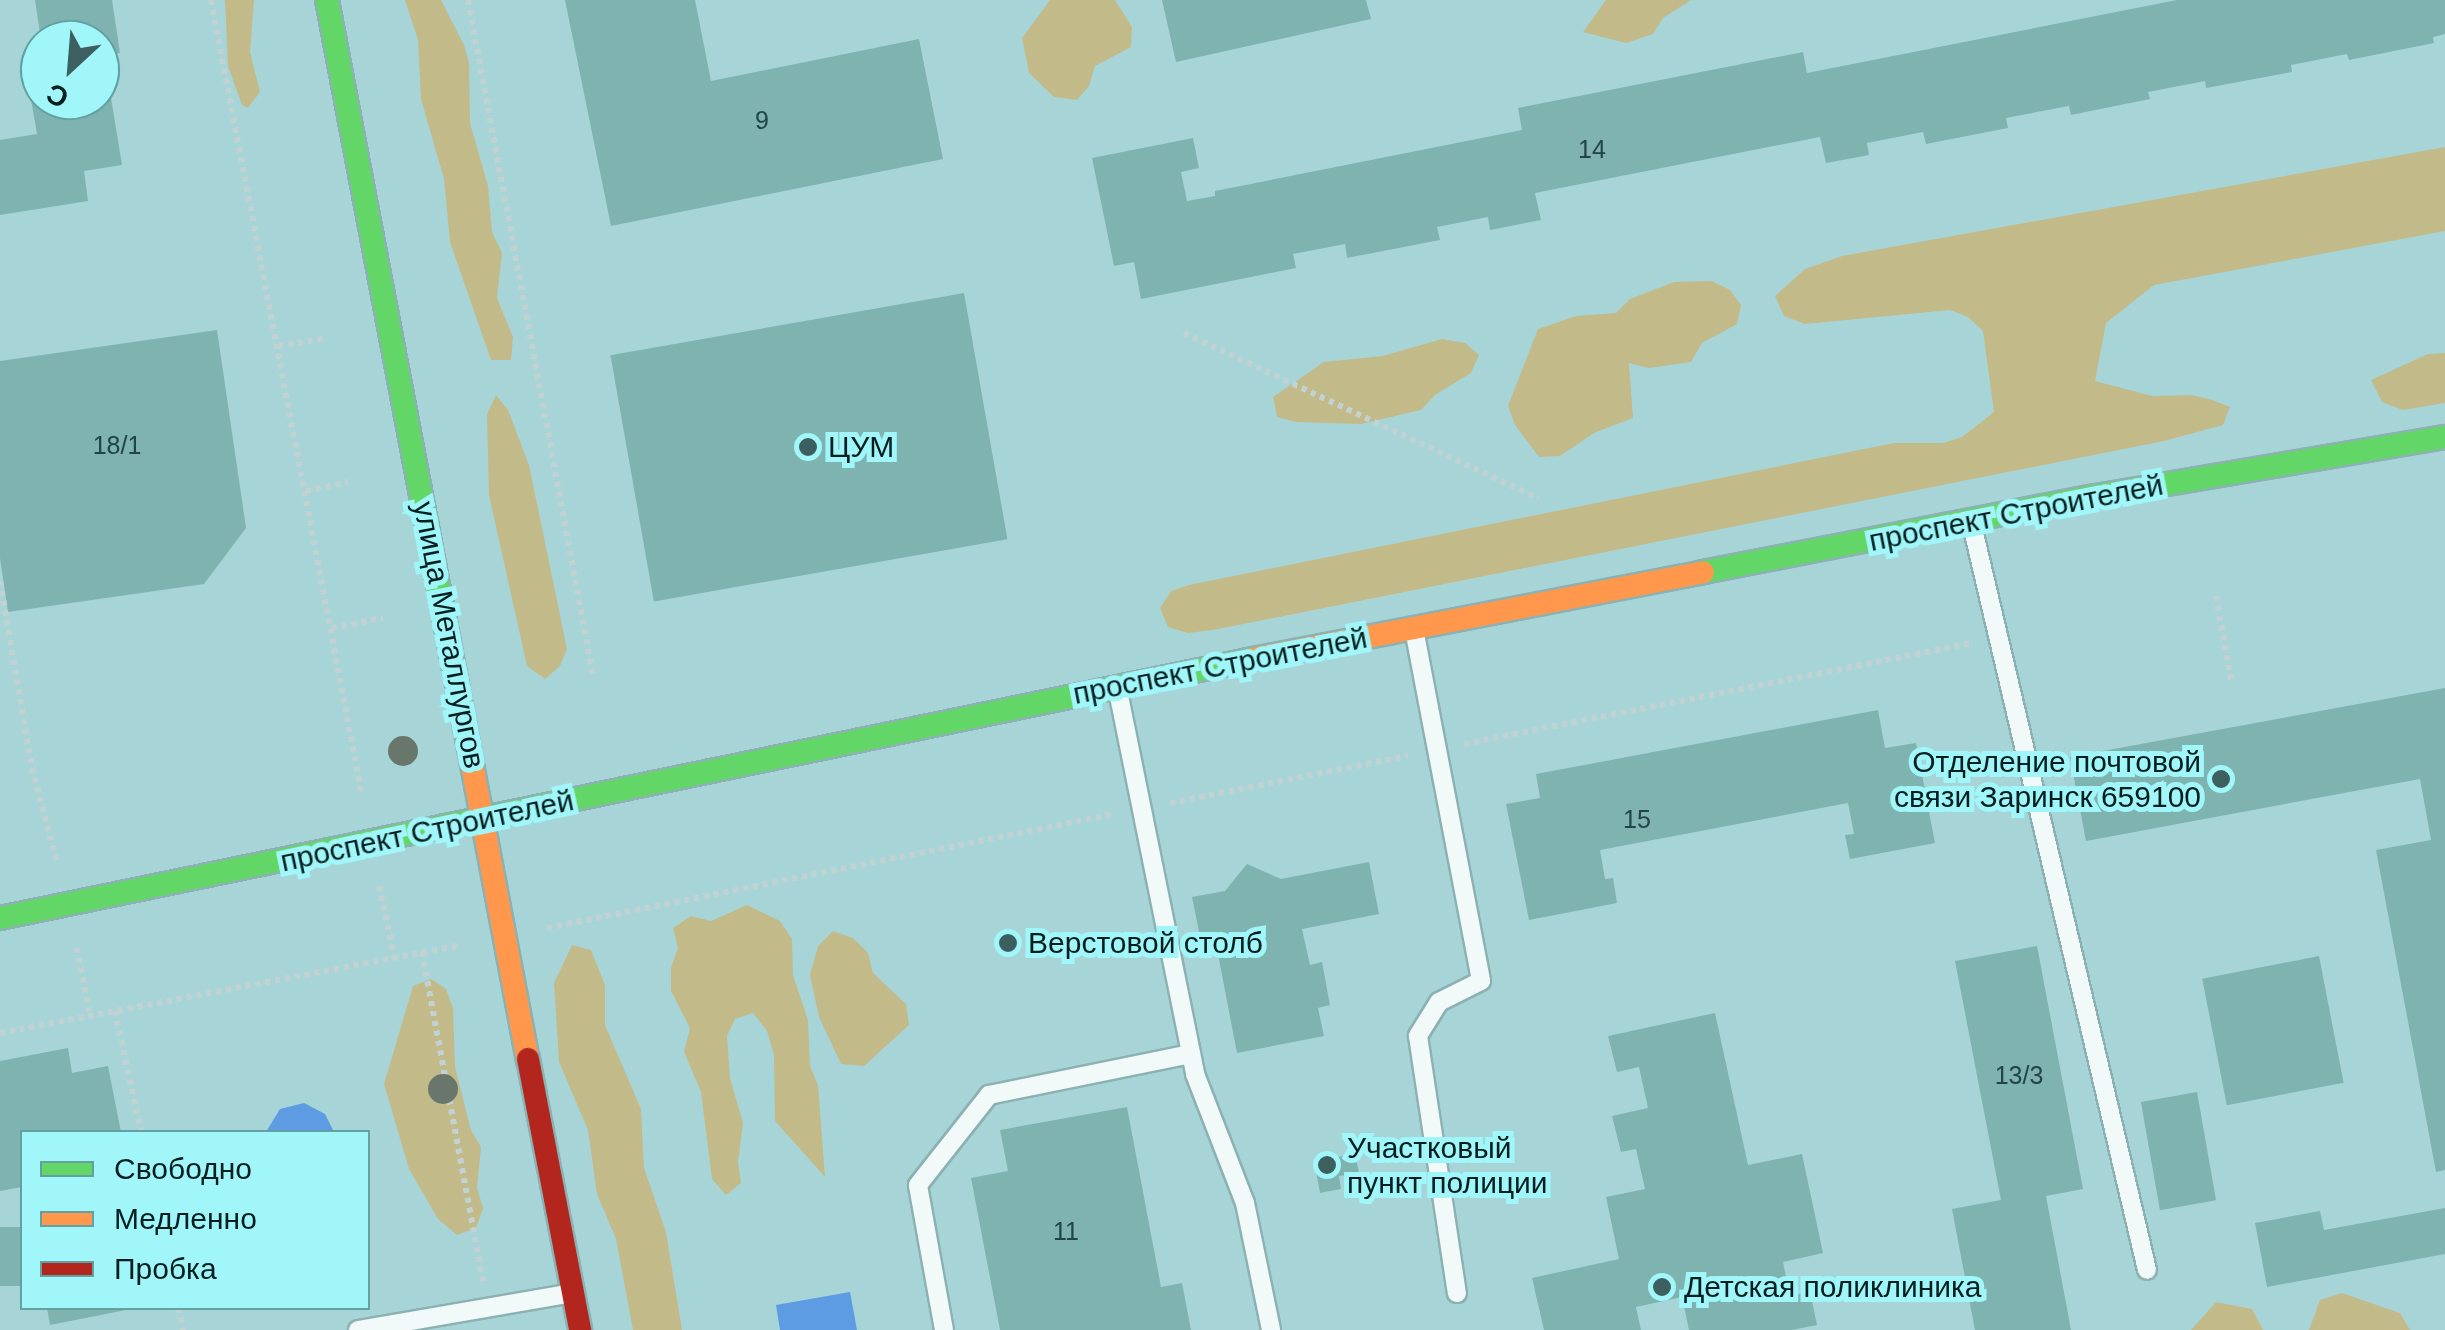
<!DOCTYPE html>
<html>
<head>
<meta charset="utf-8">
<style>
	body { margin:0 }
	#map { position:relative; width:2445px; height:1330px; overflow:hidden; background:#a7d5d7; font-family:Arial,sans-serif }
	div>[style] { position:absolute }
	.green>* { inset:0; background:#c2ba89 }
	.water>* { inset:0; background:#5d9be2 }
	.building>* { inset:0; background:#7fb3af; transform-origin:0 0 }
	.path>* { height:6px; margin-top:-3px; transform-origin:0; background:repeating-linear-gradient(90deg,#c2d1d2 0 5px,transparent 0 10px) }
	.roads { filter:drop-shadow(2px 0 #8cb1b2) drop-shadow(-2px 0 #8cb1b2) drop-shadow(0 2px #8cb1b2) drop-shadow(0 -2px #8cb1b2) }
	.lane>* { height:18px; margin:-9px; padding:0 9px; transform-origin:9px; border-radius:9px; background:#f2f9f9 }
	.fast>* { height:22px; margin:-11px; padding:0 11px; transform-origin:11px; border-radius:11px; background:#63d668 }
	.slow>* { height:22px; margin:-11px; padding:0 11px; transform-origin:11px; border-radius:11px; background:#ff974d }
	.jam>* { height:22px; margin:-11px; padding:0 11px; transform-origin:11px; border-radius:11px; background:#b3261e }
	.trees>* { width:30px; height:30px; margin:-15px; border-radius:50%; background:#68766b }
	.dots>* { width:28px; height:28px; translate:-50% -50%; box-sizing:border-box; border:5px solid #a0f6f8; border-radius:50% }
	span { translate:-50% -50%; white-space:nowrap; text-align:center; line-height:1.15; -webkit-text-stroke:10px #a0f6f8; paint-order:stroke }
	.number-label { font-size:25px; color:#234444 }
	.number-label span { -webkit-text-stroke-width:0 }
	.poi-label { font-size:30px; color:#041f20 }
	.left { translate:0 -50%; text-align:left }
	.right { translate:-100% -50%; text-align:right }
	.street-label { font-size:30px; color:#041f20 }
	.legend { position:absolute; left:20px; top:1130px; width:350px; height:180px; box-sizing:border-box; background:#a0f6f8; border:2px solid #62a0a2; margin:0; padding:12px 18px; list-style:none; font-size:30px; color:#041f20 }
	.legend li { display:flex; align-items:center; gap:20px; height:50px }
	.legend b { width:50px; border:2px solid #62a0a2 }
	.north { position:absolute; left:20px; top:20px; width:100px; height:100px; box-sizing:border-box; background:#a0f6f8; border:2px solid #62a0a2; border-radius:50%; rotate:206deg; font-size:28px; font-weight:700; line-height:40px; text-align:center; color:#041f20 }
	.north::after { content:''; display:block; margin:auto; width:35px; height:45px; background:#3d5f60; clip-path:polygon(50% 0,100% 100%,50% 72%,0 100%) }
</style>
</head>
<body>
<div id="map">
	<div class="green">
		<i style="clip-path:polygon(225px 0,254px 0,250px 52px,260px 92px,248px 108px,242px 105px,228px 66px)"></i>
		<i style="clip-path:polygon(405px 0,441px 0,464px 45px,469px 63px,470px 123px,488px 186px,492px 232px,502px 253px,497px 298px,513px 337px,511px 360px,491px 360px,450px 242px,444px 179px,421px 99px,418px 40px)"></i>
		<i style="clip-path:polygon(1050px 0,1115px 0,1132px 27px,1131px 47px,1095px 66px,1089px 86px,1077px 100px,1054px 97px,1029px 73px,1022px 38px)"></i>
		<i style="clip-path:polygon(1606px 0,1691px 0,1663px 18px,1653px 34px,1626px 43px,1583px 32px)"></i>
		<i style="clip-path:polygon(2445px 147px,2445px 231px,2154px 285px,2106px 323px,2095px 381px,2152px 396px,2192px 395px,2212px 400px,2230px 407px,2223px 425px,2164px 441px,1213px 630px,1188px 633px,1168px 627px,1160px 608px,1171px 591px,1189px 585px,1894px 443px,1943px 443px,1962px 437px,1994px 412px,1983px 331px,1968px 317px,1950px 310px,1805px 324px,1784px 316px,1775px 296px,1805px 269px,1842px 256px)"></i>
		<i style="clip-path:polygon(1712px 281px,1730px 290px,1741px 305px,1737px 324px,1702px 343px,1691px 362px,1649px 368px,1629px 363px,1633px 418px,1594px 433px,1560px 456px,1539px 457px,1515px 425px,1508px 406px,1538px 329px,1576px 316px,1616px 313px,1630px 299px,1674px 282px)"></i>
		<i style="clip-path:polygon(1442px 339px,1465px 343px,1479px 355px,1471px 373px,1435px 395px,1421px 410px,1361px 424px,1296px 422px,1277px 417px,1273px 397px,1324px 362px,1383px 356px)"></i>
		<i style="clip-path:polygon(2445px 353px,2445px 403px,2403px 410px,2382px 402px,2371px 380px,2428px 354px)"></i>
		<i style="clip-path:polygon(496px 395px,508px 410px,529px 465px,567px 649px,560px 666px,545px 679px,527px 666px,489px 495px,487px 414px)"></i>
		<i style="clip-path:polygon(747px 905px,780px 921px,792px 939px,793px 975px,808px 1020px,810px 1066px,818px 1085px,825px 1177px,775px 1121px,774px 1055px,767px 1031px,753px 1013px,735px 1019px,727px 1036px,730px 1078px,743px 1123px,738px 1162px,741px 1183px,726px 1195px,712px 1179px,701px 1092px,684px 1052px,690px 1028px,671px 991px,671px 968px,678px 948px,673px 928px,691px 916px,711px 921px)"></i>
		<i style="clip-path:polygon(833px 931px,853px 938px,868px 953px,873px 973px,906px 1004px,909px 1025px,864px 1066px,841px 1064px,819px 1017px,810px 975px,818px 946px)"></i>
		<i style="clip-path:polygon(572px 945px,591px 950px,605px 985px,605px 1025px,641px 1109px,644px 1168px,666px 1232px,682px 1330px,633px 1330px,616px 1239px,597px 1194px,588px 1130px,559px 1062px,554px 983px)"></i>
		<i style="clip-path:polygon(431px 979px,446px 989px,453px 1008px,455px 1067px,471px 1130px,481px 1147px,477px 1188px,483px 1208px,476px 1228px,457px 1235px,438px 1219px,409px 1169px,384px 1084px,413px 986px)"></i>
		<i style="clip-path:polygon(2342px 1293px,2400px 1313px,2410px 1330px,2309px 1330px,2320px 1300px)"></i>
		<i style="clip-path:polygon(2216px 1302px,2252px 1309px,2263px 1330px,2191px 1330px)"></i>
	</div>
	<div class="water">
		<i style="clip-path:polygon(304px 1103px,325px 1114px,334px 1132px,266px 1132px,280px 1109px)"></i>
		<i style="clip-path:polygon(850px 1292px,857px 1330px,780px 1330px,776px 1305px)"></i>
	</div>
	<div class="building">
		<i style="clip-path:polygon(35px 0,112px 0,120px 53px,104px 55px,122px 165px,84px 171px,88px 201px,0 215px,0 140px,37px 134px,26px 71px,40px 68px,40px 100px,100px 100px,100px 40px,41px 40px)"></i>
		<i style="clip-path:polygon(565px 0,695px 0,711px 81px,919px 39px,943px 159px,611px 226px)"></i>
		<i style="clip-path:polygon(1162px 0,1366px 0,1371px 19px,1176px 62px)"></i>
		<i style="clip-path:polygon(2177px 0,2445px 0,2445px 34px,2433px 37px,2434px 43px,2349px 60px,2347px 54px,2291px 65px,2292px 72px,2206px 88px,2205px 81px,2148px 92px,2150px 99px,2071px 115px,2069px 106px,2006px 118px,2008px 128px,1926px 144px,1923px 132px,1867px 143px,1869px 155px,1826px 163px,1820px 137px,1535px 193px,1541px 220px,1490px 230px,1488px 217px,1437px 227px,1440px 240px,1347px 258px,1345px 244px,1293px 254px,1296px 268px,1141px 299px,1134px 262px,1114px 266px,1092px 158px,1193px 138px,1199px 168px,1181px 172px,1187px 201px,1215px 196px,1215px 191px,1522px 130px,1518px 108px,1803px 52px,1807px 73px)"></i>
		<i style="left:964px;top:293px;width:250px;height:359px;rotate:80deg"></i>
		<i style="clip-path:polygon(217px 330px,246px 528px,204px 584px,8px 612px,0 558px,0 361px)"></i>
		<i style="clip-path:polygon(2445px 688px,2445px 1170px,2436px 1172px,2376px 850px,2431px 840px,2420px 779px,2086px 841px,2070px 757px)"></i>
		<i style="clip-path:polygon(1878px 710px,1885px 748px,1916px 743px,1935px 843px,1850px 859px,1845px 835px,1854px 834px,1848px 803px,1600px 850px,1605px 879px,1613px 878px,1617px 903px,1529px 920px,1506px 804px,1540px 798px,1536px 774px)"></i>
		<i style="clip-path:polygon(1369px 862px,1379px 914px,1302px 929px,1310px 965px,1322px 962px,1330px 1005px,1318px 1008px,1324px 1036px,1237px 1053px,1216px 944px,1202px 947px,1192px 897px,1225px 891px,1247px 864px,1281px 879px)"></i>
		<i style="clip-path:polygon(2037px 946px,2083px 1189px,2046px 1196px,2071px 1330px,1975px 1330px,1952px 1209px,2001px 1200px,1955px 961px)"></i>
		<i style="left:2319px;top:956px;width:129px;height:119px;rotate:79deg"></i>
		<i style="clip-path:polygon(1715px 1013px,1748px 1165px,1802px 1154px,1823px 1253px,1783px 1262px,1790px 1296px,1810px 1292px,1817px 1325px,1792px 1330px,1689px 1330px,1682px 1297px,1636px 1307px,1641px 1330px,1544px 1330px,1532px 1278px,1619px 1259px,1606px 1197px,1645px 1189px,1636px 1149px,1621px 1152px,1612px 1116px,1648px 1108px,1639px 1067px,1617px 1072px,1608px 1036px)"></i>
		<i style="clip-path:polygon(68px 1048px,72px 1073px,108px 1066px,121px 1132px,22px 1132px,22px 1187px,0 1191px,0 1061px)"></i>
		<i style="left:2197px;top:1092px;width:110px;height:57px;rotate:80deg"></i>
		<i style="clip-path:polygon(1127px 1107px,1161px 1287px,1182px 1283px,1191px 1330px,1000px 1330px,971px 1178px,1008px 1171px,1000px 1130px)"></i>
		<i style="clip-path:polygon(1355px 1154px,1359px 1173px,1339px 1176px,1341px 1189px,1320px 1193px,1314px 1161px)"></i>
		<i style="clip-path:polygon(2445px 1208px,2445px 1254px,2267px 1287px,2255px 1223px,2320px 1211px,2324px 1230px)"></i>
		<i style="left:22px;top:1227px;width:59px;height:22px;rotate:90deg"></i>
		<i style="clip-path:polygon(47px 1308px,131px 1308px,131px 1309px,50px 1325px)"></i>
	</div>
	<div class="path">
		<i style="left:211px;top:0;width:809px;rotate:79.25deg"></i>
		<i style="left:468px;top:0;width:687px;rotate:79.52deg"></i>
		<i style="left:1184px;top:333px;width:391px;rotate:25deg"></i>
		<i style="left:278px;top:346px;width:45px;rotate:-9deg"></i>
		<i style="left:306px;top:491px;width:43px;rotate:-12.1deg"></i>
		<i style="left:0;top:581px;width:190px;rotate:80.3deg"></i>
		<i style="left:32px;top:768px;width:98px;rotate:75.3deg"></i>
		<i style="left:2216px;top:596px;width:85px;rotate:79.9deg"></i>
		<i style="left:332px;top:628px;width:52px;rotate:-11.1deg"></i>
		<i style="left:1464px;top:744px;width:518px;rotate:-11.24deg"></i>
		<i style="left:1170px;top:803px;width:243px;rotate:-11.2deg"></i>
		<i style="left:379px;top:886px;width:74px;rotate:77.5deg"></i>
		<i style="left:547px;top:928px;width:578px;rotate:-11.37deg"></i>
		<i style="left:77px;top:948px;width:69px;rotate:79.2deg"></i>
		<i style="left:422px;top:952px;width:335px;rotate:79.5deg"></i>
		<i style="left:115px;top:1011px;width:124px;rotate:77.9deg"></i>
		<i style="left:0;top:1033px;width:470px;rotate:-10.8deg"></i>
		<i style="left:178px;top:1308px;width:23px;rotate:77deg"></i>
	</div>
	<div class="roads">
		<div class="lane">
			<i style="left:1972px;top:525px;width:765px;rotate:76.78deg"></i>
			<i style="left:1414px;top:629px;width:358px;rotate:79.2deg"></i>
			<i style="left:1481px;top:981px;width:47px;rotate:153.4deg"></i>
			<i style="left:1439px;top:1002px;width:40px;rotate:122deg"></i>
			<i style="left:1418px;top:1036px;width:260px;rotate:81.4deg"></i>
			<i style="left:1117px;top:686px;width:396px;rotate:78.6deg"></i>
			<i style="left:1195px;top:1074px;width:138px;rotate:68.8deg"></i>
			<i style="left:1245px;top:1203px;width:130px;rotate:78.4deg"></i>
			<i style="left:358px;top:1330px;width:217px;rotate:-9.8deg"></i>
			<i style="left:944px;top:1330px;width:147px;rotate:-100.2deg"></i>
			<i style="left:918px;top:1185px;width:115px;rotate:-51.7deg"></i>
			<i style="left:989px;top:1095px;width:206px;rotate:-11.5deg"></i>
		</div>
		<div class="fast">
			<i style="left:327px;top:0;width:643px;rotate:79.25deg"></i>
			<i style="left:1703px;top:572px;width:394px;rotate:-11deg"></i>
			<i style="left:2090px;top:497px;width:360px;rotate:-9.6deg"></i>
			<i style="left:0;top:918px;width:1279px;rotate:-11.68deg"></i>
		</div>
		<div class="slow">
			<i style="left:447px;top:632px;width:435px;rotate:79.3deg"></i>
			<i style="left:1253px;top:659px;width:458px;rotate:-10.9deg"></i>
		</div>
		<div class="jam">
			<i style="left:528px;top:1059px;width:276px;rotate:79.1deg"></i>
		</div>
	</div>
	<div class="trees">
		<i style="left:403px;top:751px"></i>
		<i style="left:443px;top:1089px"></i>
	</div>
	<div class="dots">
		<i style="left:808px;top:447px;background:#3d5f60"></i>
		<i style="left:2221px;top:779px;background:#3d5f60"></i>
		<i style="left:1008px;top:943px;background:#3d5f60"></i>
		<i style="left:1327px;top:1165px;background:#3d5f60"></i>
		<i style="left:1662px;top:1287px;background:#3d5f60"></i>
	</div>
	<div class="number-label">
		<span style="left:762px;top:120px">9</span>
		<span style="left:1592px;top:149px">14</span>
		<span style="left:117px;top:445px">18/1</span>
		<span style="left:1637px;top:819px">15</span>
		<span style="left:2019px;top:1075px">13/3</span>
		<span style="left:1066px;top:1231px">11</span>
	</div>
	<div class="poi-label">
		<span class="left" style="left:828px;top:447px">ЦУМ</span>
		<span class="right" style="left:2201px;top:779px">Отделение почтовой<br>связи Заринск 659100</span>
		<span class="left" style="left:1028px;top:943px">Верстовой столб</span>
		<span class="left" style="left:1347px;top:1165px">Участковый<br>пункт полиции</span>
		<span class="left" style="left:1684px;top:1287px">Детская поликлиника</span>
	</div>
	<div class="street-label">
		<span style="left:2016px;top:513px;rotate:-11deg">проспект Строителей</span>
		<span style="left:449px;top:635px;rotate:79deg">улица Металлургов</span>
		<span style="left:1220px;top:666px;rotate:-11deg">проспект Строителей</span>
		<span style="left:427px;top:831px;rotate:-12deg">проспект Строителей</span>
	</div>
	<ul class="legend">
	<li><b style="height:12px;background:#63d668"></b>Свободно</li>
	<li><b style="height:12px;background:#ff974d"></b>Медленно</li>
	<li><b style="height:12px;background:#b3261e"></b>Пробка</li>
	</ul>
	<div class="north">С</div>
</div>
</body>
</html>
